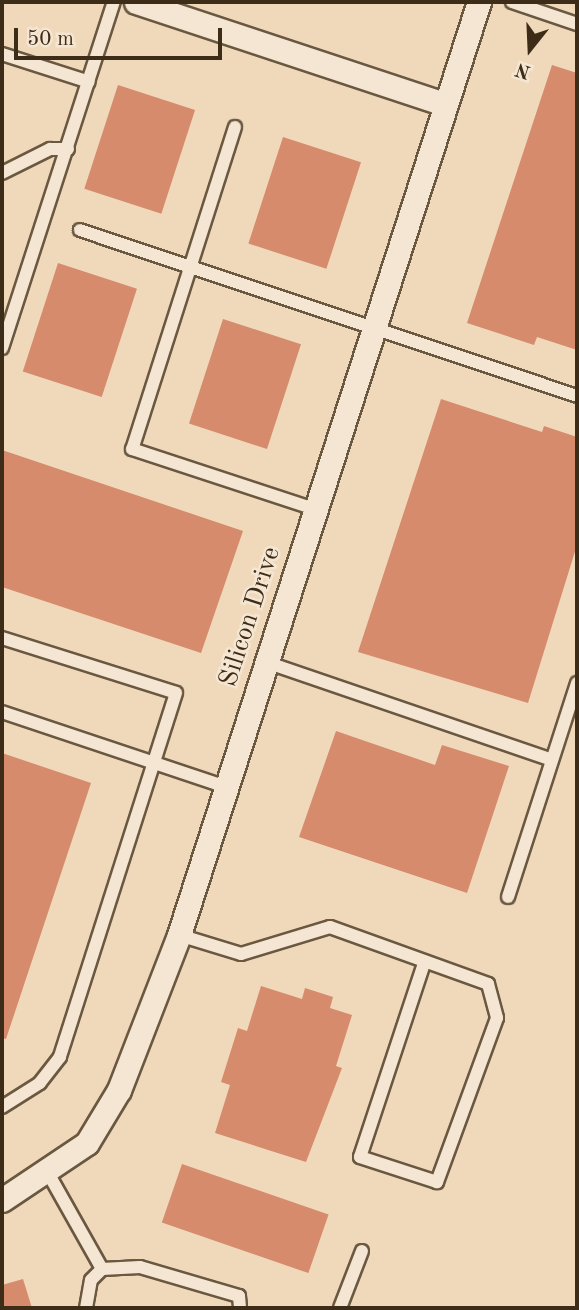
<!DOCTYPE html>
<html>
<head>
<meta charset="utf-8">
<style>
	body { margin:0 }
	#map { position:relative; width:579px; height:1310px; overflow:hidden; background:#f0d9bb; font-family:"Old Standard TT",serif }
	div>[style] { position:absolute }
	.building>* { inset:0; background:#d58b6c; transform-origin:0 0 }
	.roads { filter:drop-shadow(2px 0 #6a5841) drop-shadow(-2px 0 #6a5841) drop-shadow(0 2px #6a5841) drop-shadow(0 -2px #6a5841) }
	.service>* { height:12px; margin:-6px; padding:0 6px; transform-origin:6px; border-radius:6px; background:#f5e6d3 }
	.minor>* { height:23px; margin:-11.5px; padding:0 11.5px; transform-origin:11.5px; border-radius:11.5px; background:#f5e6d3 }
	span { translate:-50% -50%; white-space:nowrap; text-align:center; line-height:1.15; -webkit-text-stroke:5px #f5e6d3; paint-order:stroke }
	.street-label { font-size:26px; color:#3d2d18 }
	.frame { position:absolute; inset:0; border:4px solid #3d2d18; pointer-events:none }
	.north { position:absolute; left:495px; top:14px; width:70px; height:70px; -webkit-text-stroke:5px #f5e6d3; paint-order:stroke; rotate:198deg; font-size:19px; font-weight:700; line-height:28px; text-align:center; color:#3d2d18 }
	.north::after { content:''; display:block; margin:auto; width:24px; height:32px; background:#3d2d18; clip-path:polygon(50% 0,100% 100%,50% 72%,0 100%) }
	.scale { position:absolute; left:14px; top:28px; width:208px; height:32px; box-sizing:border-box; border:4px solid #3d2d18; border-top:0; padding-left:9px; font-size:21px; line-height:24px; white-space:nowrap; color:#3d2d18; -webkit-text-stroke:5px #f5e6d3; paint-order:stroke }
</style>
</head>
<body>
<div id="map">
	<div class="building">
		<i style="clip-path:polygon(552px 65px,577px 73px,577px 350px,537px 337px,534px 345px,467px 323px)"></i>
		<i style="left:118px;top:85px;width:81px;height:109px;rotate:18deg"></i>
		<i style="left:283px;top:137px;width:82px;height:112px;rotate:18deg"></i>
		<i style="left:58px;top:263px;width:83px;height:114px;rotate:18deg"></i>
		<i style="left:223px;top:319px;width:82px;height:110px;rotate:18deg"></i>
		<i style="clip-path:polygon(441px 399px,542px 432px,544px 426px,577px 437px,577px 545px,528px 703px,358px 652px)"></i>
		<i style="clip-path:polygon(2px 450px,243px 531px,201px 653px,2px 587px)"></i>
		<i style="clip-path:polygon(336px 731px,435px 765px,442px 745px,509px 766px,467px 893px,299px 837px)"></i>
		<i style="clip-path:polygon(2px 753px,91px 783px,6px 1039px,2px 1038px)"></i>
		<i style="clip-path:polygon(261px 986px,302px 999px,305px 988px,333px 997px,330px 1008px,352px 1015px,336px 1066px,342px 1068px,306px 1162px,215px 1133px,230px 1085px,221px 1082px,238px 1028px,247px 1031px)"></i>
		<i style="left:182px;top:1164px;width:155px;height:62px;rotate:19deg"></i>
		<i style="clip-path:polygon(23px 1279px,32px 1308px,2px 1308px,2px 1285px)"></i>
	</div>
	<div class="roads">
		<div class="service">
			<i style="left:512px;top:2px;width:69px;rotate:18.7deg"></i>
			<i style="left:2px;top:54px;width:91px;rotate:17.8deg"></i>
			<i style="left:235px;top:127px;width:338px;rotate:107.7deg"></i>
			<i style="left:132px;top:449px;width:193px;rotate:18.2deg"></i>
			<i style="left:2px;top:173px;width:54px;rotate:-26.6deg"></i>
			<i style="left:50px;top:149px;width:18px"></i>
			<i style="left:80px;top:230px;width:524px;rotate:18.47deg"></i>
			<i style="left:2px;top:348px;width:364px;rotate:-72.1deg"></i>
			<i style="left:2px;top:638px;width:182px;rotate:17.5deg"></i>
			<i style="left:176px;top:693px;width:382px;rotate:107.7deg"></i>
			<i style="left:60px;top:1057px;width:33px;rotate:128deg"></i>
			<i style="left:40px;top:1083px;width:45px;rotate:147.7deg"></i>
			<i style="left:266px;top:662px;width:302px;rotate:18.9deg"></i>
			<i style="left:2px;top:712px;width:236px;rotate:18.5deg"></i>
			<i style="left:508px;top:897px;width:225px;rotate:-72.1deg"></i>
			<i style="left:179px;top:935px;width:65px;rotate:17deg"></i>
			<i style="left:241px;top:954px;width:93px;rotate:-16.9deg"></i>
			<i style="left:330px;top:927px;width:168px;rotate:19.8deg"></i>
			<i style="left:488px;top:984px;width:35px;rotate:75deg"></i>
			<i style="left:497px;top:1018px;width:175px;rotate:110.1deg"></i>
			<i style="left:437px;top:1182px;width:81px;rotate:-162deg"></i>
			<i style="left:360px;top:1157px;width:206px;rotate:-71.7deg"></i>
			<i style="left:48px;top:1173px;width:110px;rotate:60.6deg"></i>
			<i style="left:86px;top:1308px;width:28px;rotate:-80deg"></i>
			<i style="left:91px;top:1280px;width:16px;rotate:-45deg"></i>
			<i style="left:102px;top:1269px;width:38px;rotate:-3deg"></i>
			<i style="left:140px;top:1267px;width:103px;rotate:16.3deg"></i>
			<i style="left:239px;top:1296px;width:12px;rotate:85deg"></i>
			<i style="left:340px;top:1308px;width:61px;rotate:-68.9deg"></i>
		</div>
		<div class="minor">
			<i style="left:136px;top:2px;width:324px;rotate:18.3deg"></i>
			<i style="left:2px;top:1200px;width:102px;rotate:-33.8deg"></i>
			<i style="left:87px;top:1143px;width:62px;rotate:-58.9deg"></i>
			<i style="left:119px;top:1090px;width:166px;rotate:-68.8deg"></i>
			<i style="left:179px;top:935px;width:980px;rotate:-72.18deg"></i>
		</div>
	</div>
	<div class="street-label">
		<span style="left:251px;top:617px;rotate:-72deg">Silicon Drive</span>
	</div>
	<div class="frame"></div>
	<div class="north">N</div>
	<div class="scale">50 m</div>
</div>
</body>
</html>
